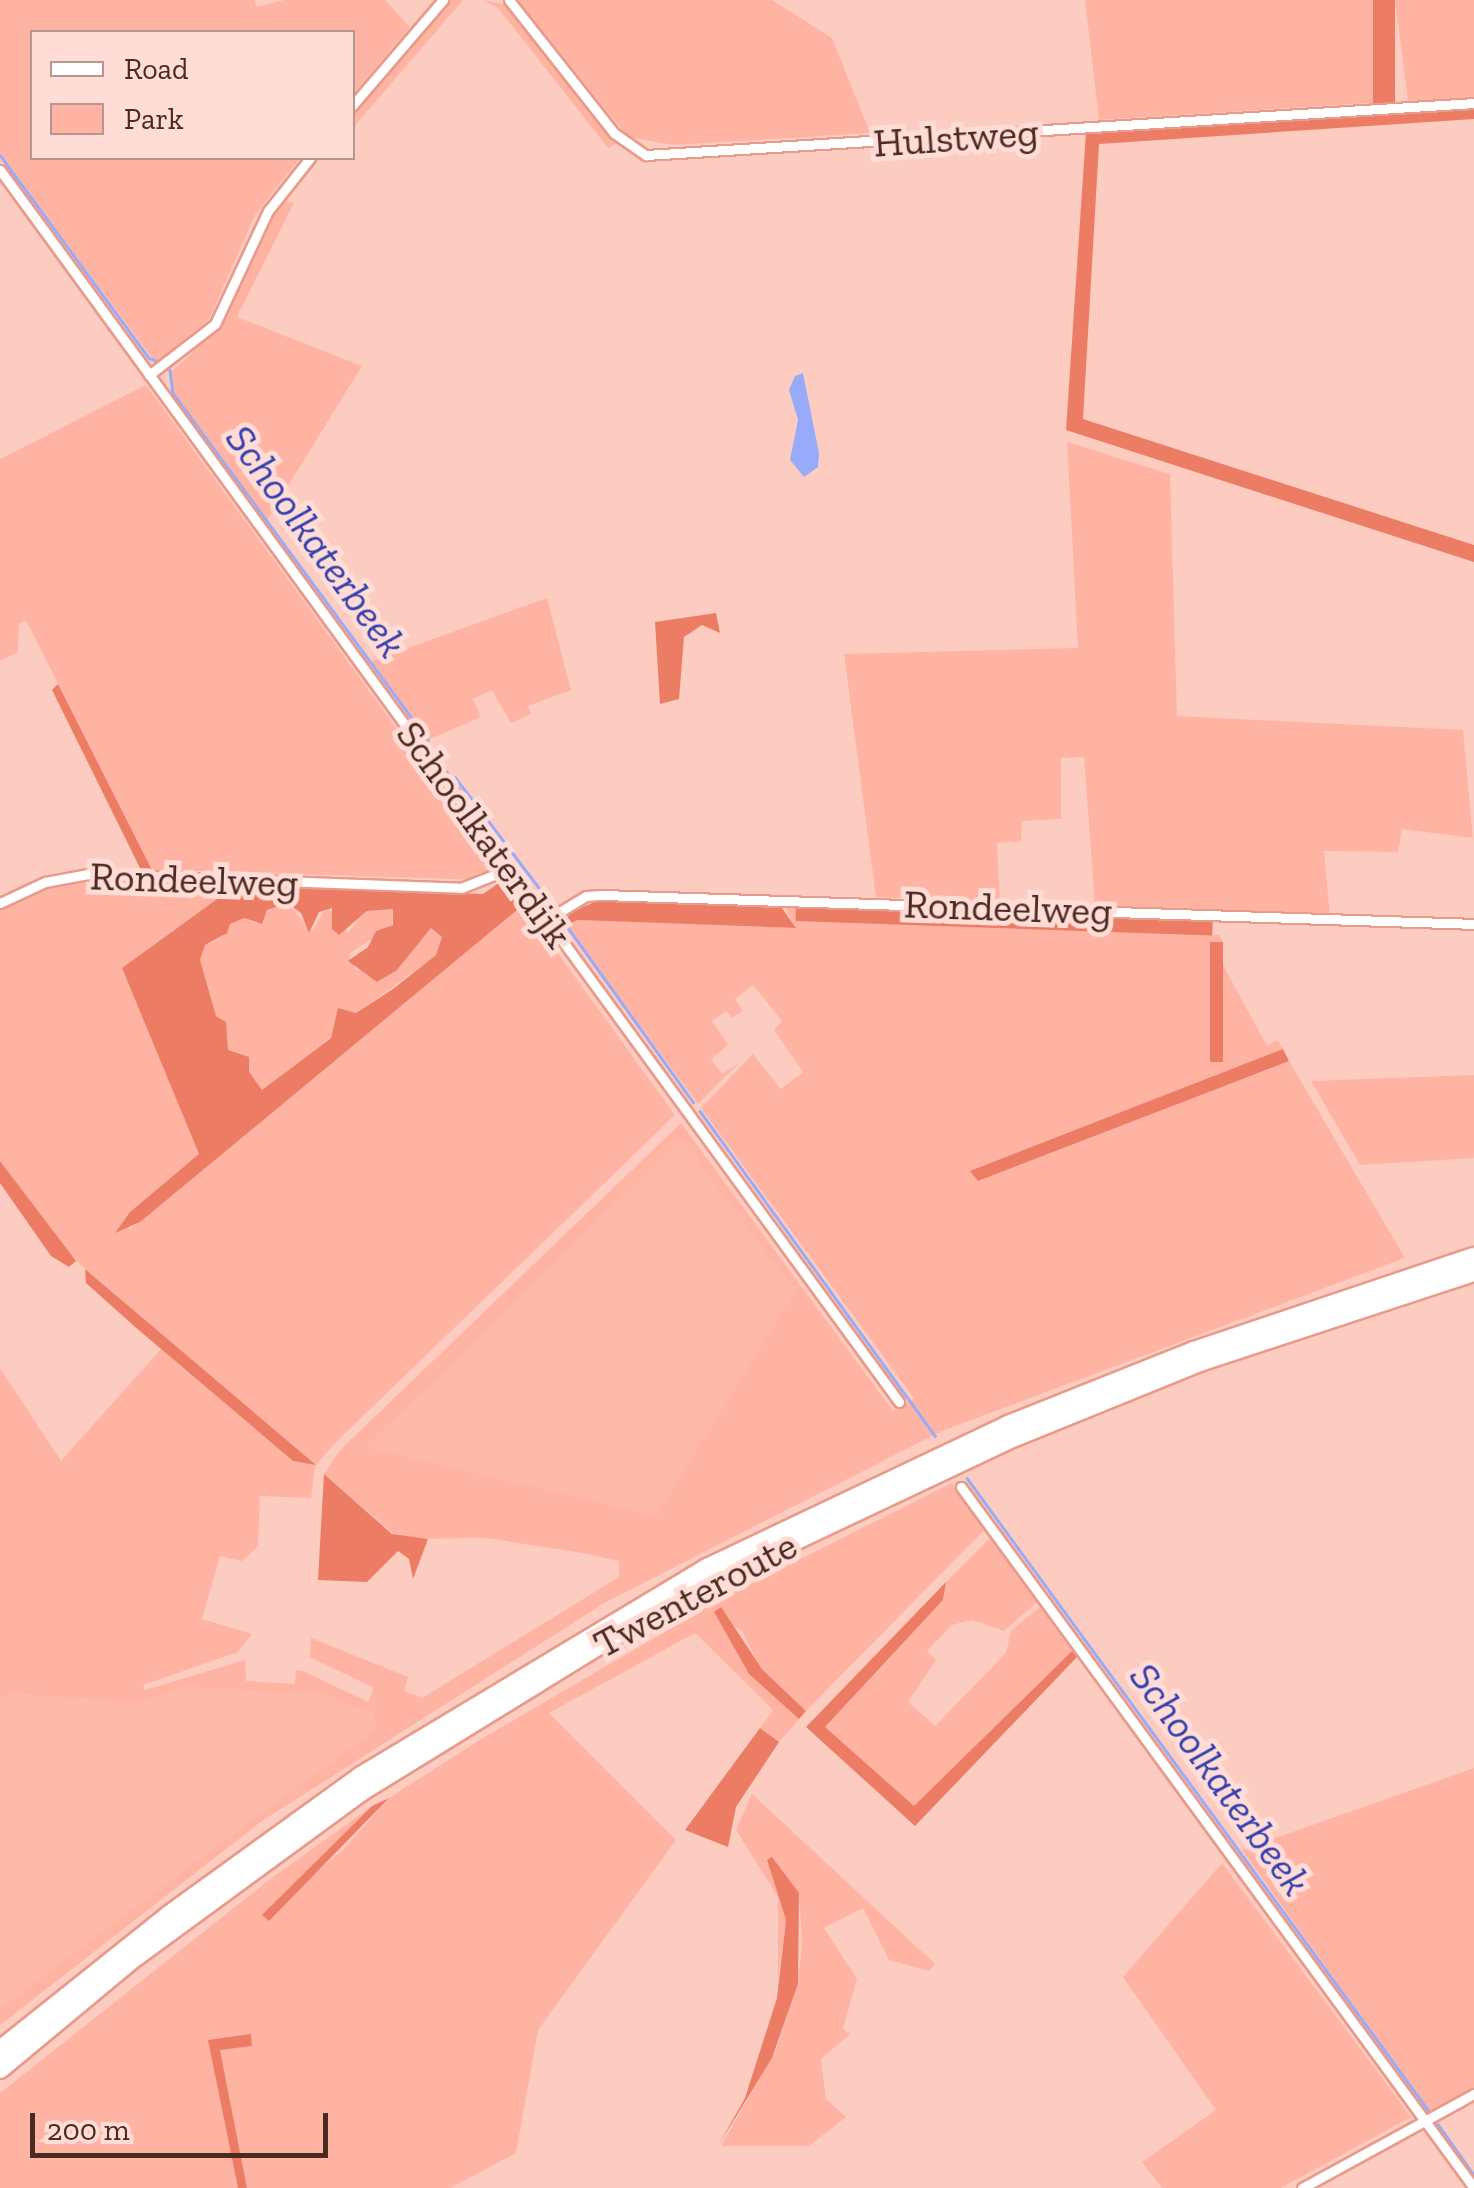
<!DOCTYPE html>
<html>
<head>
<meta charset="utf-8">
<style>
	body { margin:0 }
	#map { position:relative; width:1474px; height:2188px; overflow:hidden; background:#fdccc1; font-family:"Zilla Slab",serif }
	div>[style] { position:absolute }
	.built>* { inset:0; background:#feb8a9 }
	.green>* { inset:0; background:#ffb4a3 }
	.forest>* { inset:0; background:#ed7c65; transform-origin:0 0 }
	.water>* { inset:0; background:#98abfa }
	.stream>* { height:2.5px; margin:-1.25px; padding:0 1.25px; transform-origin:1.25px; border-radius:1.25px; background:#98abfa }
	.roads { filter:drop-shadow(2px 0 #e89b8a) drop-shadow(-2px 0 #e89b8a) drop-shadow(0 2px #e89b8a) drop-shadow(0 -2px #e89b8a) }
	.street>* { height:9px; margin:-4.5px; padding:0 4.5px; transform-origin:4.5px; border-radius:4.5px; background:#fff }
	.highway>* { height:18px; margin:-9px; padding:0 9px; transform-origin:9px; border-radius:9px; background:#fff }
	span { translate:-50% -50%; white-space:nowrap; text-align:center; line-height:1.15; -webkit-text-stroke:10px #ffddd6; paint-order:stroke }
	.street-label { font-size:40px; color:#4a2b24 }
	.water-label { font-size:42px; color:#3640ae; font-style:italic }
	.legend { position:absolute; left:30px; top:30px; width:325px; height:130px; box-sizing:border-box; background:#ffddd6; border:2px solid #b7968f; margin:0; padding:12px 18px; list-style:none; font-size:30px; color:#4a2b24 }
	.legend li { display:flex; align-items:center; gap:20px; height:50px }
	.legend b { width:50px; border:2px solid #b7968f }
	.scale { position:absolute; left:30px; top:2113px; width:298px; height:45px; box-sizing:border-box; border:5px solid #4a2b24; border-top:0; padding-left:12px; font-size:30px; line-height:35px; white-space:nowrap; color:#4a2b24; -webkit-text-stroke:8px #ffddd6; paint-order:stroke }
</style>
</head>
<body>
<div id="map">
	<div class="built">
		<i style="clip-path:polygon(683px 1138px,795px 1290px,656px 1515px,365px 1447px)"></i>
		<i style="clip-path:polygon(185px 1687px,320px 1694px,375px 1712px,377px 1730px,0 2008px,0 1702px,9px 1694px,134px 1703px)"></i>
	</div>
	<div class="green">
		<i style="clip-path:polygon(0 0,254px 0,257px 7px,284px 0,385px 0,410px 27px,353px 94px,352px 32px,32px 32px,32px 158px,300px 158px,255px 215px,209px 319px,156px 363px,0 155px)"></i>
		<i style="clip-path:polygon(447px 0,463px 0,353px 128px,352px 111px)"></i>
		<i style="clip-path:polygon(483px 0,510px 6px,616px 144px,608px 148px,498px 8px)"></i>
		<i style="clip-path:polygon(518px 0,772px 0,832px 38px,870px 133px,674px 145px,628px 137px)"></i>
		<i style="clip-path:polygon(1085px 0,1373px 0,1386px 102px,1099px 120px)"></i>
		<i style="clip-path:polygon(1395px 0,1474px 0,1474px 97px,1408px 101px)"></i>
		<i style="clip-path:polygon(285px 202px,294px 203px,237px 317px,362px 366px,267px 520px,173px 393px,169px 374px,216px 331px,275px 208px)"></i>
		<i style="clip-path:polygon(146px 385px,494px 862px,498px 872px,486px 880px,152px 870px,26px 620px,19px 624px,18px 652px,0 661px,0 459px)"></i>
		<i style="clip-path:polygon(1067px 442px,1170px 474px,1177px 716px,1463px 730px,1473px 838px,1402px 829px,1398px 852px,1324px 851px,1330px 915px,1095px 905px,1084px 757px,1061px 758px,1061px 819px,1022px 821px,1021px 841px,997px 843px,1000px 902px,876px 897px,844px 654px,1078px 648px)"></i>
		<i style="clip-path:polygon(547px 598px,571px 690px,528px 706px,531px 714px,511px 723px,492px 690px,473px 699px,481px 717px,428px 740px,369px 662px)"></i>
		<i style="clip-path:polygon(evenodd,63px 881px,235px 886px,122px 968px,199px 1154px,130px 1212px,129px 1230px,523px 905px,675px 1115px,335px 1443px,315px 1466px,311px 1498px,260px 1496px,258px 1546px,242px 1561px,220px 1556px,202px 1619px,252px 1634px,238px 1652px,143px 1685px,145px 1690px,245px 1660px,246px 1681px,295px 1684px,296px 1670px,303px 1671px,368px 1702px,374px 1688px,310px 1657px,311px 1638px,408px 1677px,404px 1691px,422px 1698px,619px 1577px,619px 1561px,582px 1553px,486px 1538px,400px 1539px,324px 1474px,340px 1450px,681px 1123px,893px 1411px,914px 1398px,701px 1108px,753px 1054px,781px 1089px,803px 1072px,774px 1030px,782px 1021px,753px 985px,735px 999px,743px 1011px,732px 1018px,726px 1011px,712px 1021px,728px 1045px,711px 1059px,722px 1074px,740px 1062px,698px 1104px,566px 925px,578px 920px,795px 928px,785px 907px,796px 907px,804px 919px,1219px 935px,1223px 942px,1211px 943px,1267px 1046px,1277px 1040px,1283px 1049px,971px 1172px,978px 1181px,1289px 1061px,1405px 1258px,942px 1431px,606px 1602px,262px 1821px,0 2025px,0 2008px,376px 1729px,374px 1712px,320px 1694px,185px 1687px,134px 1703px,9px 1694px,0 1702px,0 1368px,61px 1461px,161px 1349px,293px 1461px,314px 1464px,75px 1260px,0 1161px,0 906px,63px 881px,682px 1139px,795px 1290px,656px 1515px,366px 1447px,682px 1139px)"></i>
		<i style="clip-path:polygon(287px 903px,312px 931px,327px 907px,348px 932px,367px 911px,393px 909px,392px 925px,349px 954px,356px 970px,397px 970px,431px 928px,442px 937px,437px 955px,356px 1013px,337px 1015px,331px 1037px,262px 1090px,228px 1050px,226px 1022px,216px 1016px,200px 961px,205px 945px,220px 939px,229px 924px,244px 918px,257px 924px,272px 906px)"></i>
		<i style="clip-path:polygon(1474px 1075px,1474px 1158px,1360px 1165px,1311px 1081px)"></i>
		<i style="clip-path:polygon(952px 1483px,984px 1530px,806px 1711px,759px 1665px,742px 1631px,714px 1612px,749px 1674px,799px 1719px,779px 1742px,760px 1728px,773px 1710px,695px 1633px,549px 1713px,676px 1840px,538px 2030px,516px 2153px,450px 2188px,247px 2188px,220px 2049px,252px 2046px,251px 2034px,209px 2041px,238px 2188px,0 2188px,0 2093px,269px 1880px,372px 1806px,262px 1916px,342px 1851px,389px 1798px,478px 1741px,719px 1600px)"></i>
		<i style="clip-path:polygon(990px 1538px,1037px 1602px,1004px 1631px,972px 1620px,952px 1625px,927px 1651px,936px 1660px,908px 1702px,935px 1726px,1006px 1653px,1011px 1631px,1040px 1607px,1072px 1651px,914px 1807px,825px 1727px,943px 1600px,946px 1582px)"></i>
		<i style="clip-path:polygon(1474px 1768px,1474px 2088px,1429px 2111px,1242px 1850px)"></i>
		<i style="clip-path:polygon(752px 1794px,935px 1964px,929px 1971px,889px 1960px,863px 1908px,824px 1928px,857px 1979px,843px 2029px,850px 2034px,821px 2059px,826px 2099px,846px 2117px,809px 2146px,721px 2146px,776px 2050px,798px 1984px,802px 1943px,799px 1893px,767px 1861px,786px 1920px,778px 1980px,778px 1897px,736px 1830px)"></i>
		<i style="clip-path:polygon(1222px 1863px,1411px 2117px,1281px 2188px,1162px 2188px,1142px 2162px,1216px 2110px,1123px 1977px)"></i>
	</div>
	<div class="forest">
		<i style="left:1373px;top:0;width:22px;height:103px"></i>
		<i style="clip-path:polygon(1474px 107px,1474px 119px,1099px 144px,1083px 419px,1474px 545px,1474px 562px,1066px 430px,1086px 132px)"></i>
		<i style="clip-path:polygon(716px 613px,720px 633px,702px 625px,684px 637px,679px 699px,660px 704px,655px 622px)"></i>
		<i style="clip-path:polygon(58px 684px,152px 870px,141px 870px,52px 690px)"></i>
		<i style="clip-path:polygon(evenodd,506px 878px,523px 905px,140px 1222px,115px 1233px,130px 1212px,199px 1154px,122px 968px,235px 886px,483px 894px,506px 878px,287px 903px,301px 913px,309px 933px,319px 912px,332px 908px,332px 929px,339px 935px,367px 911px,393px 909px,393px 925px,376px 931px,368px 947px,348px 961px,377px 982px,397px 970px,431px 928px,442px 937px,436px 955px,393px 989px,356px 1013px,338px 1008px,331px 1038px,262px 1090px,249px 1072px,249px 1057px,228px 1050px,226px 1022px,216px 1016px,200px 960px,205px 945px,227px 933px,230px 924px,244px 918px,262px 924px,267px 910px,287px 903px)"></i>
		<i style="clip-path:polygon(597px 901px,782px 908px,796px 928px,578px 920px,566px 925px,569px 913px)"></i>
		<i style="left:796px;top:907px;width:417px;height:14px;rotate:2deg"></i>
		<i style="left:1210px;top:942px;width:13px;height:120px"></i>
		<i style="clip-path:polygon(1283px 1049px,1289px 1061px,1253px 1075px,978px 1181px,970px 1171px)"></i>
		<i style="clip-path:polygon(0 1161px,76px 1261px,69px 1267px,51px 1256px,0 1183px)"></i>
		<i style="clip-path:polygon(85px 1269px,316px 1465px,293px 1461px,134px 1326px,86px 1283px)"></i>
		<i style="clip-path:polygon(324px 1474px,392px 1534px,428px 1539px,413px 1579px,409px 1559px,398px 1551px,367px 1582px,318px 1580px)"></i>
		<i style="clip-path:polygon(946px 1582px,943px 1600px,825px 1727px,914px 1806px,1072px 1651px,1077px 1657px,915px 1826px,806px 1727px)"></i>
		<i style="clip-path:polygon(721px 1607px,762px 1669px,806px 1711px,799px 1719px,749px 1674px,714px 1612px)"></i>
		<i style="clip-path:polygon(760px 1728px,779px 1742px,736px 1807px,728px 1847px,685px 1830px)"></i>
		<i style="clip-path:polygon(389px 1798px,269px 1921px,262px 1915px,372px 1806px)"></i>
		<i style="clip-path:polygon(772px 1857px,799px 1893px,798px 1984px,772px 2058px,718px 2146px,745px 2098px,777px 1998px,786px 1920px,767px 1860px)"></i>
		<i style="clip-path:polygon(251px 2034px,252px 2046px,220px 2050px,247px 2188px,238px 2188px,208px 2040px)"></i>
	</div>
	<div class="water">
		<i style="clip-path:polygon(803px 373px,819px 453px,818px 467px,804px 477px,790px 460px,798px 420px,789px 390px,795px 376px)"></i>
	</div>
	<div class="stream">
		<i style="left:0;top:155px;width:252px;rotate:53.7deg"></i>
		<i style="left:149px;top:358px;width:11px;rotate:22deg"></i>
		<i style="left:170px;top:370px;width:23px;rotate:83deg"></i>
		<i style="left:173px;top:393px;width:431px;rotate:53.7deg"></i>
		<i style="left:455px;top:777px;width:156px;rotate:52.8deg"></i>
		<i style="left:566px;top:925px;width:218px;rotate:54.3deg"></i>
		<i style="left:700px;top:1111px;width:401px;rotate:54.1deg"></i>
		<i style="left:967px;top:1478px;width:784px;rotate:53.88deg"></i>
		<i style="left:1438px;top:2124px;width:62px;rotate:54.8deg"></i>
	</div>
	<div class="roads">
		<div class="street">
			<i style="left:509px;top:0;width:169px;rotate:51.7deg"></i>
			<i style="left:614px;top:133px;width:39px;rotate:35deg"></i>
			<i style="left:646px;top:155px;width:830px;rotate:-3.59deg"></i>
			<i style="left:352px;top:106px;width:140px;rotate:-49.4deg"></i>
			<i style="left:0;top:170px;width:1525px;rotate:53.88deg"></i>
			<i style="left:149px;top:375px;width:83px;rotate:-37.7deg"></i>
			<i style="left:215px;top:324px;width:125px;rotate:-64.9deg"></i>
			<i style="left:268px;top:211px;width:68px;rotate:-51.6deg"></i>
			<i style="left:0;top:903px;width:50px;rotate:-25deg"></i>
			<i style="left:45px;top:882px;width:44px;rotate:-10.5deg"></i>
			<i style="left:88px;top:874px;width:373px;rotate:2.1deg"></i>
			<i style="left:461px;top:888px;width:52px;rotate:-21.6deg"></i>
			<i style="left:548px;top:919px;width:44px;rotate:-31.2deg"></i>
			<i style="left:586px;top:896px;width:16px;rotate:-4deg"></i>
			<i style="left:602px;top:895px;width:872px;rotate:1.9deg"></i>
			<i style="left:961px;top:1487px;width:869px;rotate:53.8deg"></i>
			<i style="left:1302px;top:2188px;width:196px;rotate:-28.7deg"></i>
		</div>
		<div class="highway">
			<i style="left:0;top:2050px;width:216px;rotate:-38.6deg"></i>
			<i style="left:169px;top:1915px;width:237px;rotate:-35.9deg"></i>
			<i style="left:361px;top:1776px;width:404px;rotate:-31deg"></i>
			<i style="left:707px;top:1568px;width:333px;rotate:-25.4deg"></i>
			<i style="left:1008px;top:1425px;width:200px;rotate:-21.7deg"></i>
			<i style="left:1194px;top:1351px;width:295px;rotate:-18.6deg"></i>
			<i style="left:0;top:2069px;width:169px;rotate:-39.7deg"></i>
			<i style="left:130px;top:1961px;width:288px;rotate:-36.2deg"></i>
			<i style="left:362px;top:1791px;width:308px;rotate:-31.6deg"></i>
			<i style="left:624px;top:1630px;width:143px;rotate:-28.4deg"></i>
			<i style="left:750px;top:1562px;width:293px;rotate:-25.3deg"></i>
			<i style="left:1015px;top:1437px;width:200px;rotate:-22.1deg"></i>
			<i style="left:1200px;top:1362px;width:288px;rotate:-18.2deg"></i>
		</div>
	</div>
	<div class="street-label">
		<span style="left:956px;top:137px;rotate:-4deg">Hulstweg</span>
		<span style="left:485px;top:834px;rotate:54deg">Schoolkaterdijk</span>
		<span style="left:194px;top:879px;rotate:2deg">Rondeelweg</span>
		<span style="left:1008px;top:907px;rotate:2deg">Rondeelweg</span>
		<span style="left:695px;top:1594px;rotate:-28deg">Twenteroute</span>
	</div>
	<div class="water-label">
		<span style="left:316px;top:541px;rotate:54deg">Schoolkaterbeek</span>
		<span style="left:1220px;top:1779px;rotate:54deg">Schoolkaterbeek</span>
	</div>
	<ul class="legend">
	<li><b style="height:12px;background:#fff"></b>Road</li>
	<li><b style="height:28px;background:#ffb4a3"></b>Park</li>
	</ul>
	<div class="scale">200 m</div>
</div>
</body>
</html>
